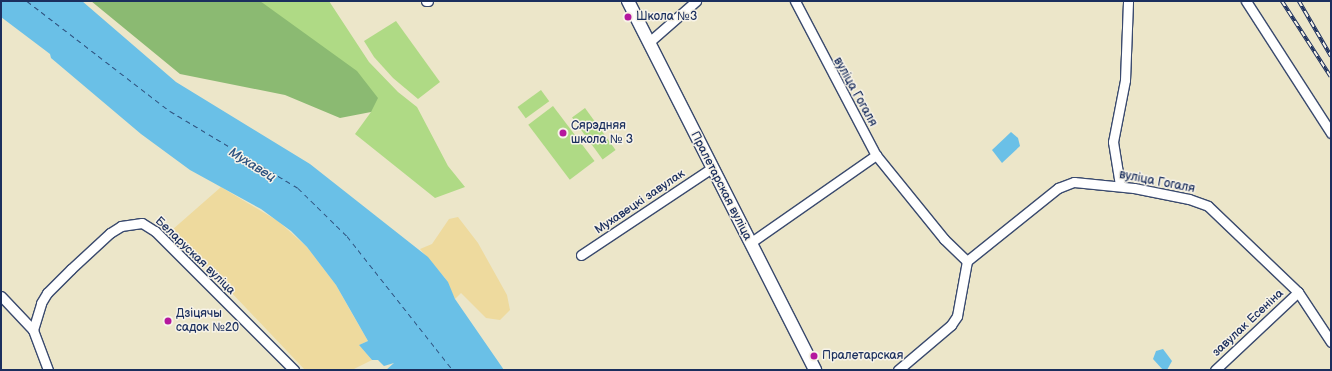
<!DOCTYPE html>
<html>
<head>
<meta charset="utf-8">
<style>
	body { margin:0 }
	#map { position:relative; width:1332px; height:371px; overflow:hidden; background:#ece6c9; font-family:"Balsamiq Sans",sans-serif }
	div>[style] { position:absolute }
	.green>* { inset:0; background:#afda85; transform-origin:0 0 }
	.forest>* { inset:0; background:#8bba72 }
	.sand>* { inset:0; background:#eeda9e }
	.water>* { inset:0; background:#6ac0e7 }
	.ferry>* { height:1px; margin-top:-0.5px; transform-origin:0; background:repeating-linear-gradient(90deg,#2f5380 0 5px,transparent 0 9px) }
	.roads { filter:drop-shadow(1px 0 #3a4a6e) drop-shadow(-1px 0 #3a4a6e) drop-shadow(0 1px #3a4a6e) drop-shadow(0 -1px #3a4a6e) }
	.street>* { height:9px; margin:-4.5px; padding:0 4.5px; transform-origin:4.5px; border-radius:4.5px; background:#fff }
	.secondary>* { height:12px; margin:-6px; padding:0 6px; transform-origin:6px; border-radius:6px; background:#fff }
	.rail>* { height:3.5px; margin-top:-1.75px; transform-origin:0; background:repeating-linear-gradient(90deg,#f7f3e8 0 6px,#1b2f5e 0 12px); box-sizing:border-box; border-block:1px solid #1b2f5e }
	.dots>* { width:11px; height:11px; translate:-50% -50%; box-sizing:border-box; border:2px solid #f7f3e8; border-radius:50% }
	span { translate:-50% -50%; white-space:nowrap; text-align:center; line-height:1.15; -webkit-text-stroke:3px #f7f3e8; paint-order:stroke }
	.poi-label { font-size:12px; color:#1b2f5e }
	.left { translate:0 -50%; text-align:left }
	.street-label { font-size:12px; color:#1b2f5e }
	.water-label { font-size:13px; color:#2f5380; font-style:italic }
	.frame { position:absolute; inset:0; border:2px solid #1b2f5e; pointer-events:none }
</style>
</head>
<body>
<div id="map">
	<div class="green">
		<i style="clip-path:polygon(260px 1px,329px 1px,369px 62px,398px 92px,417px 107px,448px 166px,465px 187px,435px 198px,355px 134px,371px 112px)"></i>
		<i style="clip-path:polygon(396px 21px,440px 82px,418px 99px,393px 78px,374px 57px,364px 41px)"></i>
		<i style="left:541px;top:90px;width:14px;height:29px;rotate:54deg"></i>
		<i style="left:553px;top:106px;width:69px;height:31px;rotate:53deg"></i>
		<i style="left:585px;top:108px;width:52px;height:16px;rotate:54deg"></i>
	</div>
	<div class="forest">
		<i style="clip-path:polygon(91px 1px,260px 1px,357px 71px,378px 98px,371px 112px,340px 118px,285px 95px,180px 74px)"></i>
	</div>
	<div class="sand">
		<i style="clip-path:polygon(221px 187px,278px 221px,307px 247px,336px 285px,350px 310px,368px 341px,359px 345px,372px 360px,352px 370px,305px 370px,172px 230px)"></i>
		<i style="clip-path:polygon(458px 217px,478px 243px,507px 295px,510px 310px,500px 320px,486px 318px,461px 293px,455px 299px,445px 278px,420px 249px,432px 244px,449px 219px)"></i>
	</div>
	<div class="water">
		<i style="clip-path:polygon(1px 1px,82px 1px,176px 82px,310px 164px,428px 257px,448px 282px,455px 299px,504px 370px,386px 370px,394px 363px,384px 366px,378px 360px,372px 360px,359px 345px,368px 341px,336px 285px,307px 247px,291px 231px,261px 209px,190px 170px,141px 134px,51px 58px,50px 54px,1px 17px)"></i>
		<i style="clip-path:polygon(1011px 132px,1018px 138px,1020px 146px,1002px 163px,992px 150px)"></i>
		<i style="clip-path:polygon(1163px 349px,1172px 361px,1167px 370px,1163px 370px,1153px 359px,1156px 351px)"></i>
	</div>
	<div class="ferry">
		<i style="left:27px;top:1px;width:180px;rotate:37.6deg"></i>
		<i style="left:170px;top:111px;width:149px;rotate:31deg"></i>
		<i style="left:298px;top:188px;width:69px;rotate:44.4deg"></i>
		<i style="left:347px;top:236px;width:171px;rotate:51.7deg"></i>
	</div>
	<div class="roads">
		<div class="street">
			<i style="left:426px;top:1px;width:2px"></i>
			<i style="left:795px;top:1px;width:174px;rotate:62.3deg"></i>
			<i style="left:876px;top:155px;width:108px;rotate:51deg"></i>
			<i style="left:944px;top:239px;width:32px;rotate:44deg"></i>
			<i style="left:1246px;top:1px;width:157px;rotate:57.2deg"></i>
			<i style="left:648px;top:43px;width:64px;rotate:-41.2deg"></i>
			<i style="left:1120px;top:185px;width:44px;rotate:-99.2deg"></i>
			<i style="left:1113px;top:142px;width:63px;rotate:-79deg"></i>
			<i style="left:1125px;top:80px;width:79px;rotate:-87.8deg"></i>
			<i style="left:750px;top:243px;width:154px;rotate:-34.9deg"></i>
			<i style="left:581px;top:255px;width:157px;rotate:-33.6deg"></i>
			<i style="left:1px;top:296px;width:47px;rotate:46.7deg"></i>
			<i style="left:33px;top:330px;width:43px;rotate:69.4deg"></i>
			<i style="left:33px;top:330px;width:28px;rotate:-73deg"></i>
			<i style="left:41px;top:303px;width:12px;rotate:-59deg"></i>
			<i style="left:47px;top:293px;width:34px;rotate:-45deg"></i>
			<i style="left:71px;top:269px;width:53px;rotate:-42.7deg"></i>
			<i style="left:110px;top:233px;width:13px;rotate:-32deg"></i>
			<i style="left:121px;top:226px;width:21px;rotate:-8deg"></i>
			<i style="left:142px;top:223px;width:15px;rotate:32deg"></i>
			<i style="left:155px;top:231px;width:197px;rotate:45deg"></i>
			<i style="left:898px;top:370px;width:70px;rotate:-40.3deg"></i>
			<i style="left:951px;top:325px;width:11px;rotate:-56deg"></i>
			<i style="left:957px;top:316px;width:56px;rotate:-79.7deg"></i>
			<i style="left:967px;top:261px;width:117px;rotate:-38.7deg"></i>
			<i style="left:1058px;top:188px;width:17px;rotate:-21deg"></i>
			<i style="left:1074px;top:182px;width:60px;rotate:5.7deg"></i>
			<i style="left:1134px;top:188px;width:56px;rotate:11.3deg"></i>
			<i style="left:1189px;top:199px;width:20px;rotate:20deg"></i>
			<i style="left:1208px;top:206px;width:124px;rotate:43.7deg"></i>
			<i style="left:1298px;top:292px;width:60px;rotate:56.6deg"></i>
			<i style="left:1215px;top:370px;width:114px;rotate:-43.2deg"></i>
		</div>
		<div class="secondary">
			<i style="left:628px;top:1px;width:414px;rotate:63.1deg"></i>
		</div>
	</div>
	<div class="rail">
		<i style="left:1282px;top:1px;width:90px;rotate:57.2deg"></i>
		<i style="left:1299px;top:1px;width:64px;rotate:59.8deg"></i>
	</div>
	<div class="dots">
		<i style="left:628px;top:17px;background:#b5179e"></i>
		<i style="left:563px;top:133px;background:#b5179e"></i>
		<i style="left:168px;top:321px;background:#b5179e"></i>
		<i style="left:814px;top:356px;background:#b5179e"></i>
	</div>
	<div class="poi-label">
		<span class="left" style="left:636px;top:17px">Школа №3</span>
		<span class="left" style="left:571px;top:133px">Сярэдняя<br>школа № 3</span>
		<span class="left" style="left:176px;top:321px">Дзіцячы<br>садок №20</span>
		<span class="left" style="left:822px;top:356px">Пралетарская</span>
	</div>
	<div class="street-label">
		<span style="left:855px;top:92px;rotate:61deg">вуліца Гогаля</span>
		<span style="left:1157px;top:182px;rotate:11deg">вуліца Гогаля</span>
		<span style="left:721px;top:186px;rotate:63deg">Пралетарская вуліца</span>
		<span style="left:640px;top:202px;rotate:-34deg">Мухавецкі завулак</span>
		<span style="left:195px;top:256px;rotate:44deg">Беларуская вуліца</span>
		<span style="left:1248px;top:323px;rotate:-43deg">завулак Есеніна</span>
	</div>
	<div class="water-label">
		<span style="left:252px;top:165px;rotate:32deg">Мухавец</span>
	</div>
	<div class="frame"></div>
</div>
</body>
</html>
